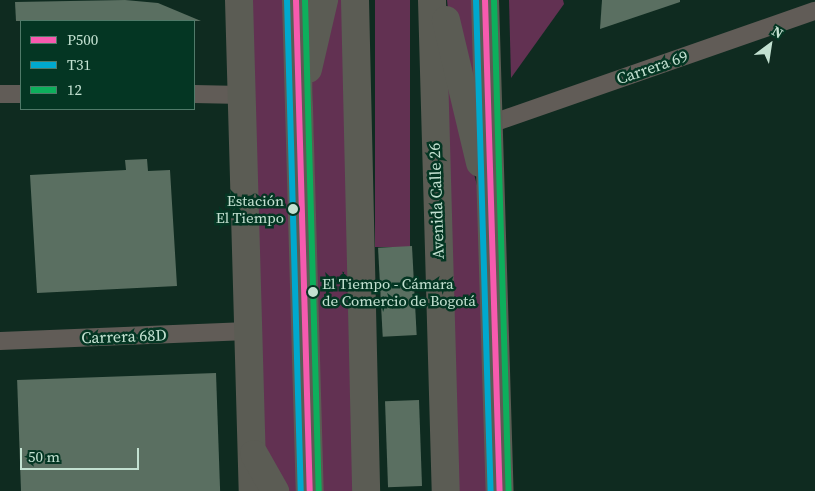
<!DOCTYPE html>
<html>
<head>
<meta charset="utf-8">
<style>
	body { margin:0 }
	#map { position:relative; width:815px; height:491px; overflow:hidden; background:#0f2b20; font-family:"Source Serif 4",serif }
	div>[style] { position:absolute }
	.green>* { inset:0; background:#623152; transform-origin:0 0 }
	.building>* { inset:0; background:#5a6f61; transform-origin:0 0 }
	.street>* { height:18px; margin:-9px; padding:0 9px; transform-origin:9px; border-radius:9px; background:#615c57 }
	.primary>* { height:28px; margin:-14px; padding:0 14px; transform-origin:14px; border-radius:14px; background:#5b5c54 }
	.bus-1>* { height:6px; margin:-3px; padding:0 3px; transform-origin:3px; border-radius:3px; background:#f75aaf }
	.bus-2>* { height:6px; margin:-3px; padding:0 3px; transform-origin:3px; border-radius:3px; background:#00a9ce }
	.bus-3>* { height:6px; margin:-3px; padding:0 3px; transform-origin:3px; border-radius:3px; background:#0daf5c }
	.dots>* { width:14px; height:14px; translate:-50% -50%; box-sizing:border-box; border:2px solid #043623; border-radius:50% }
	span { translate:-50% -50%; white-space:nowrap; text-align:center; line-height:1.15; -webkit-text-stroke:5px #043623; paint-order:stroke }
	.bus-label { font-size:15px; color:#c3e1d1 }
	.right { translate:-100% -50%; text-align:right }
	.left { translate:0 -50%; text-align:left }
	.street-label { font-size:16px; color:#c3e1d1 }
	.legend { position:absolute; left:20px; top:20px; width:175px; height:90px; box-sizing:border-box; background:#043623; border:1px solid #507a69; margin:0; padding:6px 9px; list-style:none; font-size:15px; color:#c3e1d1 }
	.legend li { display:flex; align-items:center; gap:10px; height:25px }
	.legend b { width:25px; border:1px solid #507a69 }
	.north { position:absolute; left:745px; top:20px; width:50px; height:50px; -webkit-text-stroke:4px #043623; paint-order:stroke; rotate:31deg; font-size:14px; font-weight:700; line-height:20px; text-align:center; color:#c3e1d1 }
	.north::after { content:''; display:block; margin:auto; width:18px; height:22px; background:#c3e1d1; clip-path:polygon(50% 0,100% 100%,50% 72%,0 100%) }
	.scale { position:absolute; left:20px; top:448px; width:119px; height:22px; box-sizing:border-box; border:2px solid #c3e1d1; border-top:0; padding-left:6px; font-size:15px; line-height:18px; white-space:nowrap; color:#c3e1d1; -webkit-text-stroke:4px #043623; paint-order:stroke }
</style>
</head>
<body>
<div id="map">
	<div class="green">
		<i style="clip-path:polygon(249px 0,284px 0,298px 491px,289px 491px,260px 439px)"></i>
		<i style="clip-path:polygon(330px 0,348px 0,358px 491px,322px 491px,312px 83px)"></i>
		<i style="left:375px;top:0;width:35px;height:247px"></i>
		<i style="clip-path:polygon(447px 0,473px 0,478px 112px,448px 10px)"></i>
		<i style="clip-path:polygon(509px 0,563px 0,564px 4px,511px 78px)"></i>
		<i style="clip-path:polygon(449px 77px,480px 197px,490px 491px,458px 491px,442px 79px)"></i>
	</div>
	<div class="building">
		<i style="clip-path:polygon(125px 0,158px 3px,201px 21px,16px 21px,15px 2px)"></i>
		<i style="clip-path:polygon(602px 0,680px 0,680px 2px,600px 29px)"></i>
		<i style="clip-path:polygon(147px 159px,148px 171px,170px 170px,177px 286px,37px 293px,30px 175px,126px 170px,125px 160px)"></i>
		<i style="left:412px;top:246px;width:89px;height:34px;rotate:87deg"></i>
		<i style="left:216px;top:373px;width:118px;height:199px;rotate:88deg"></i>
		<i style="left:419px;top:400px;width:86px;height:34px;rotate:88deg"></i>
	</div>
	<div class="street">
		<i style="left:0;top:94px;width:21px"></i>
		<i style="left:194px;top:94px;width:48px;rotate:1.2deg"></i>
		<i style="left:490px;top:124px;width:344px;rotate:-19.2deg"></i>
		<i style="left:0;top:341px;width:248px;rotate:-2.3deg"></i>
	</div>
	<div class="primary">
		<i style="left:239px;top:0;width:491px;rotate:88.4deg"></i>
		<i style="left:296px;top:0;width:491px;rotate:88.4deg"></i>
		<i style="left:355px;top:0;width:491px;rotate:88.7deg"></i>
		<i style="left:432px;top:0;width:491px;rotate:88.4deg"></i>
		<i style="left:485px;top:0;width:491px;rotate:88.3deg"></i>
		<i style="left:446px;top:20px;width:147px;rotate:76.6deg"></i>
		<i style="left:308px;top:69px;width:71px;rotate:-76.9deg"></i>
		<i style="left:254px;top:454px;width:43px;rotate:60.4deg"></i>
	</div>
	<div class="bus-1">
		<i style="left:296px;top:0;width:491px;rotate:88.4deg"></i>
		<i style="left:485px;top:0;width:491px;rotate:88.3deg"></i>
	</div>
	<div class="bus-2">
		<i style="left:287px;top:0;width:491px;rotate:88.4deg"></i>
		<i style="left:476px;top:0;width:491px;rotate:88.3deg"></i>
	</div>
	<div class="bus-3">
		<i style="left:305px;top:0;width:491px;rotate:88.4deg"></i>
		<i style="left:494px;top:0;width:491px;rotate:88.3deg"></i>
	</div>
	<div class="dots">
		<i style="left:293px;top:209px;background:#c3e1d1"></i>
		<i style="left:313px;top:292px;background:#c3e1d1"></i>
	</div>
	<div class="bus-label">
		<span class="right" style="left:284px;top:209px">Estación<br>El Tiempo</span>
		<span class="left" style="left:322px;top:292px">El Tiempo - Cámara<br>de Comercio de Bogotá</span>
	</div>
	<div class="street-label">
		<span style="left:652px;top:67px;rotate:-19deg">Carrera 69</span>
		<span style="left:436px;top:201px;rotate:-92deg">Avenida Calle 26</span>
		<span style="left:124px;top:336px;rotate:-2deg">Carrera 68D</span>
	</div>
	<ul class="legend">
	<li><b style="height:6px;background:#f75aaf"></b>P500</li>
	<li><b style="height:6px;background:#00a9ce"></b>T31</li>
	<li><b style="height:6px;background:#0daf5c"></b>12</li>
	</ul>
	<div class="north">N</div>
	<div class="scale">50 m</div>
</div>
</body>
</html>
